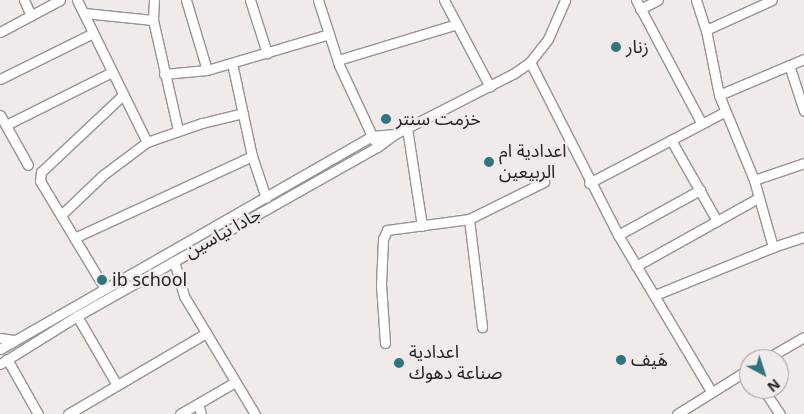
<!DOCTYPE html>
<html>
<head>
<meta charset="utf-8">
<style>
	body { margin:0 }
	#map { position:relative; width:804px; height:414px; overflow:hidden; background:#f0ebe8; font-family:Georgia,"Noto Sans Arabic",serif }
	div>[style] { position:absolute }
	.roads { filter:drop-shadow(1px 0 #979390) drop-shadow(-1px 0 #979390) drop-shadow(0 1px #979390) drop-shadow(0 -1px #979390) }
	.minor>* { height:9px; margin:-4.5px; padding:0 4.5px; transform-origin:4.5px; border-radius:4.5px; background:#fff }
	.dots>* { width:14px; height:14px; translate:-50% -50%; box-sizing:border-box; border:2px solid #f0ebe8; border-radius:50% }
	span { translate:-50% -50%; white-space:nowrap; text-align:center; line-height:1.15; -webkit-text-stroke:5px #f0ebe8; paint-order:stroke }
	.poi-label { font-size:18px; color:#232220 }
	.left { translate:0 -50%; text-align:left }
	.street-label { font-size:18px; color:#232220 }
	.north { position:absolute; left:739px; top:349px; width:50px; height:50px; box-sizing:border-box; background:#f0ebe8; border:1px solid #9e9b98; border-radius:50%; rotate:140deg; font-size:14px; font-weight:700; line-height:20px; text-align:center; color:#232220 }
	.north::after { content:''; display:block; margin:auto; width:18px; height:22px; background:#2e7580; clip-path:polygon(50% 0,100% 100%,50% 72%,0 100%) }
</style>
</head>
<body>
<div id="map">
	<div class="roads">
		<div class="minor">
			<i style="left:24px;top:0;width:17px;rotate:66deg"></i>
			<i style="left:77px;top:0;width:158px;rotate:63.8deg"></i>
			<i style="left:154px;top:0;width:20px;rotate:93deg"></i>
			<i style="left:153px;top:20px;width:113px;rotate:77.2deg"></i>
			<i style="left:186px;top:0;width:73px;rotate:73.3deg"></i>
			<i style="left:250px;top:0;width:56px;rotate:72.2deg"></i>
			<i style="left:318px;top:0;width:68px;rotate:72.1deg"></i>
			<i style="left:339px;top:65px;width:83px;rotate:65deg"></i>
			<i style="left:444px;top:0;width:98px;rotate:62.1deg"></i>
			<i style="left:636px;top:0;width:140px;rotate:62deg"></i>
			<i style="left:696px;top:0;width:32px;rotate:72deg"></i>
			<i style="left:706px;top:30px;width:66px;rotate:78.7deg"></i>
			<i style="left:719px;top:95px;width:92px;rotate:67.6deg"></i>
			<i style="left:754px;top:180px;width:70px;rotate:74.2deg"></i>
			<i style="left:640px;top:9px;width:20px;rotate:-27deg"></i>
			<i style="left:84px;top:13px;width:69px;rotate:5.8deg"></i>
			<i style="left:706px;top:30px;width:72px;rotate:-24.4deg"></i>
			<i style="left:0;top:32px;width:68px;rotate:-28.1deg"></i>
			<i style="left:338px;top:60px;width:124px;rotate:-16.8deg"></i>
			<i style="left:530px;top:62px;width:194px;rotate:63deg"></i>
			<i style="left:618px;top:235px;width:182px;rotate:59.2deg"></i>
			<i style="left:232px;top:63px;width:95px;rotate:77.9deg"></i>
			<i style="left:252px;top:156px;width:44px;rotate:71.6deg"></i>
			<i style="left:789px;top:65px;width:48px;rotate:71.9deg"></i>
			<i style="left:164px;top:74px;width:43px;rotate:-5.3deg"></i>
			<i style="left:207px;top:70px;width:127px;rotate:-16.4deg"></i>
			<i style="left:0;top:79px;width:104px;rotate:-26.3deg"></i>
			<i style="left:719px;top:95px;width:92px;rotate:-23deg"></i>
			<i style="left:0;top:115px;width:57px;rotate:60.8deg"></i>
			<i style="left:6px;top:125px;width:119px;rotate:-26.6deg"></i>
			<i style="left:407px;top:128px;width:99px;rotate:81.3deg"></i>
			<i style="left:671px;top:140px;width:93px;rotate:60.4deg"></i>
			<i style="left:754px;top:180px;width:53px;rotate:-18.8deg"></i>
			<i style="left:589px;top:183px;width:153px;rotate:-27.7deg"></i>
			<i style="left:61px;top:215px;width:58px;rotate:-43.6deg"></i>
			<i style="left:103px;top:175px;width:55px;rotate:-36.9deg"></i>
			<i style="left:147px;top:142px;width:58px;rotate:-19.1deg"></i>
			<i style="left:202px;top:123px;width:42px;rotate:-13.7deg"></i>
			<i style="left:469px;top:219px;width:109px;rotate:83.1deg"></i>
			<i style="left:618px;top:235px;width:94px;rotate:-28.8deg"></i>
			<i style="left:74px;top:238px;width:196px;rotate:-24.7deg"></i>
			<i style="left:174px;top:261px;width:36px;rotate:74deg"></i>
			<i style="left:184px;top:296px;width:138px;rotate:59deg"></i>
			<i style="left:636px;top:266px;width:140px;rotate:-29.1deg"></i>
			<i style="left:105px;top:289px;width:126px;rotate:-121deg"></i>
			<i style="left:40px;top:181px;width:9px;rotate:-84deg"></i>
			<i style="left:41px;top:172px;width:112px;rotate:-43.2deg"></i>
			<i style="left:655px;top:295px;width:127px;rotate:-22.1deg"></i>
			<i style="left:773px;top:247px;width:33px;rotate:-18deg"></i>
			<i style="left:77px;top:316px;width:80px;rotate:59.9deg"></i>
			<i style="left:0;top:338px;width:14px;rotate:8deg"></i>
			<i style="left:385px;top:343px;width:58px;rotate:-93.9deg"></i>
			<i style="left:381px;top:285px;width:46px;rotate:-87.5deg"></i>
			<i style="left:383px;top:239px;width:10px;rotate:-66deg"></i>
			<i style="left:387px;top:230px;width:83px;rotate:-7.6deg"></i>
			<i style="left:469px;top:219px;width:84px;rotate:-26.3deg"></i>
			<i style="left:0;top:349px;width:429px;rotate:-29.8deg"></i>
			<i style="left:372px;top:136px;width:23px;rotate:-5deg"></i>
			<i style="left:395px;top:134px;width:132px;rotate:-27deg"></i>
			<i style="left:513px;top:74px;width:21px;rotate:-35deg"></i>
			<i style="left:530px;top:62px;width:29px;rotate:-52deg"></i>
			<i style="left:548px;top:39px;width:43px;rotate:-66.4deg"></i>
			<i style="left:7px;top:359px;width:63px;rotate:60.6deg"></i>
			<i style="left:766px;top:359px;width:44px;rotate:-30.1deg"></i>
			<i style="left:0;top:364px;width:91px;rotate:-31.9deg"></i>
			<i style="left:77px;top:316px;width:344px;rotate:-29.4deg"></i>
			<i style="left:377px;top:147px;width:22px;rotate:-36deg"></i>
			<i style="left:763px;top:389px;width:30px;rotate:56deg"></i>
			<i style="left:198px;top:404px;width:10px;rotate:73deg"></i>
			<i style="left:68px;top:414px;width:160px;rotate:-30.4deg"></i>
			<i style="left:180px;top:414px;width:64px;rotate:-30.2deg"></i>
			<i style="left:677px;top:414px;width:85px;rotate:-32deg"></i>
		</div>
	</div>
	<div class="dots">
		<i style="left:616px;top:47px;background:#2e7580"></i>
		<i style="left:386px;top:119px;background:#2e7580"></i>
		<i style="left:489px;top:162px;background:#2e7580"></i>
		<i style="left:102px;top:280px;background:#2e7580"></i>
		<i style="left:621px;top:360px;background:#2e7580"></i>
		<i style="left:399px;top:363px;background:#2e7580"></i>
	</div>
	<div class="poi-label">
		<span class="left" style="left:626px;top:47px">زنار</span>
		<span class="left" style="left:396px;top:119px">خزمت سنتر</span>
		<span class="left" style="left:499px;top:162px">اعدادية ام<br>الربيعين</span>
		<span class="left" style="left:112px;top:280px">ib school</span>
		<span class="left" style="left:409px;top:363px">اعدادية<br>صناعة دهوك</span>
		<span class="left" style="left:631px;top:360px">هَيف</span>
	</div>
	<div class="street-label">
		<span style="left:223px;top:233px;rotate:-29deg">جادا نیاسین</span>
	</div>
	<div class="north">N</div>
</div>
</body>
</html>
